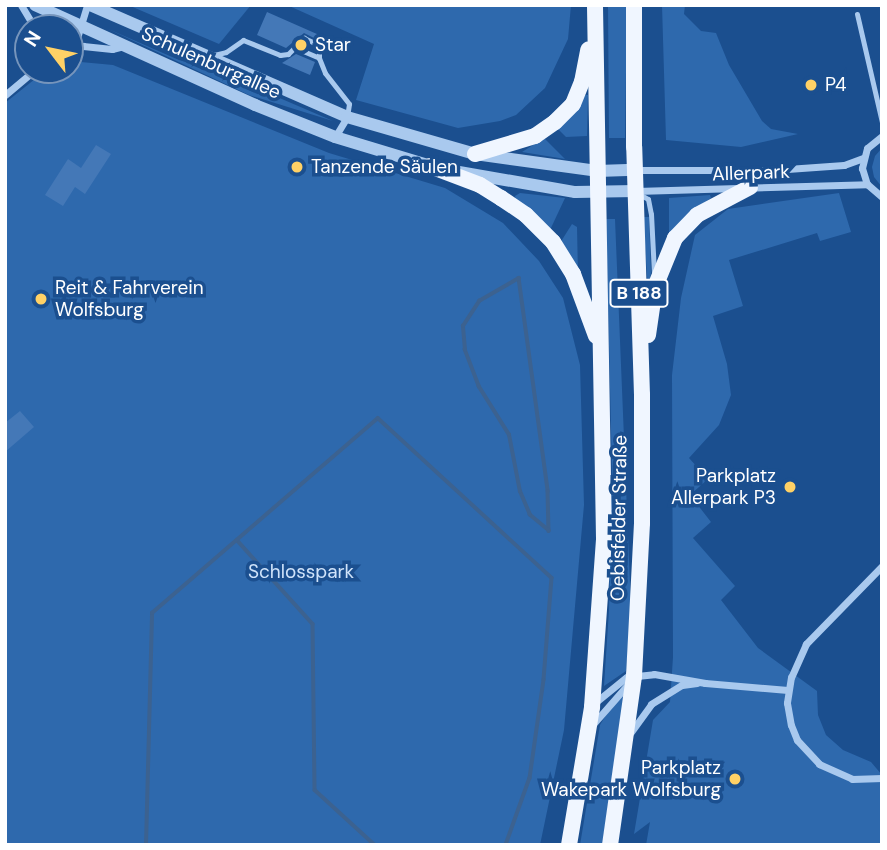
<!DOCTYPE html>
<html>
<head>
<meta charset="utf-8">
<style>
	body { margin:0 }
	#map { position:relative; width:887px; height:850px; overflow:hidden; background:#1b4f8f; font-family:"DM Sans",sans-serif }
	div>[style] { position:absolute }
	.green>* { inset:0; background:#2e69ad }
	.stream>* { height:3.5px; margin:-1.75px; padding:0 1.75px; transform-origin:1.75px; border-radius:1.75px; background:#3c6290 }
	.building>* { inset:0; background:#4478b7 }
	.service>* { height:5px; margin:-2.5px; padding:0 2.5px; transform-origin:2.5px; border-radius:2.5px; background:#a9c9ee }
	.minor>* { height:7px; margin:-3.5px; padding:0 3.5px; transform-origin:3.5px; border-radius:3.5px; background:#a9c9ee }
	.tertiary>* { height:12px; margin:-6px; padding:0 6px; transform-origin:6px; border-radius:6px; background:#a9c9ee }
	.primary>* { height:16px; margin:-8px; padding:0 8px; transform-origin:8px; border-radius:8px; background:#f0f6ff }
	.dots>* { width:19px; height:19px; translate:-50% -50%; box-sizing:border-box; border:4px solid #1b4f8f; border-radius:50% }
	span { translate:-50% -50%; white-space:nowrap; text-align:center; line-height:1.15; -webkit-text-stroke:7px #1b4f8f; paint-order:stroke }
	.shield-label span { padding:2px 5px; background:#1b4f8f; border:2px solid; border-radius:5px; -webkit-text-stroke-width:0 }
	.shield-label { font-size:18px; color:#fff; font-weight:700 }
	.poi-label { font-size:19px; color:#fff }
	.left { translate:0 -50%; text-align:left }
	.right { translate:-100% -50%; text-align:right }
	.street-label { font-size:19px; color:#fff }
	.park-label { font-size:19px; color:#cfe3fa }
	.frame { position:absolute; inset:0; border:7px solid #fff; pointer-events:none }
	.north { position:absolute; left:14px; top:14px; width:70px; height:70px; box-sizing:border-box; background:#1b4f8f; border:2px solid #7695bc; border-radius:50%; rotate:302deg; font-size:19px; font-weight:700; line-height:28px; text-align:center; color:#fff }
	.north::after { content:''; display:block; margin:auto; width:24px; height:32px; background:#ffd166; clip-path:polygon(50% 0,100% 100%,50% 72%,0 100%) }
</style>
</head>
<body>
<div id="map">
	<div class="green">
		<i style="clip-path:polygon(128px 5px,251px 5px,219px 44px)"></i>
		<i style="clip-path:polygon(287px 5px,571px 5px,568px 39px,545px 88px,516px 115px,500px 121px,458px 128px,356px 100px,374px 44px)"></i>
		<i style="clip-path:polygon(608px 5px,627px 5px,625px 138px,609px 138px)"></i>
		<i style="clip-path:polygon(662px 5px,685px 5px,684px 14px,701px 31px,716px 33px,729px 65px,762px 121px,771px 129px,798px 134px,741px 147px,666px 140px)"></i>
		<i style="clip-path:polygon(106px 28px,179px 60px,217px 71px,333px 121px,249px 95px)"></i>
		<i style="clip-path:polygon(70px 61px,113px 65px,329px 153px,445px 188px,503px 223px,539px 261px,563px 298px,580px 365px,584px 505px,564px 730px,540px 845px,5px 845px,5px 103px,45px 71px,70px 70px)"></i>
		<i style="clip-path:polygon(585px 95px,588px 95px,587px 136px,566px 137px,557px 128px)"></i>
		<i style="clip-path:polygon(544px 138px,565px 159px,522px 152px)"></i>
		<i style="clip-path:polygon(882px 148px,882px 187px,874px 177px,872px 167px,875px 156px)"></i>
		<i style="clip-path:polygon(520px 193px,565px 198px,550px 230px,516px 202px,515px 196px)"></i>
		<i style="clip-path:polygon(839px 193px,851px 232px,820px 241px,817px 233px,729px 260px,743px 306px,713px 316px,727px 364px,731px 395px,719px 425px,689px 458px,708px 479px,690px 495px,711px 522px,693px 538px,735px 586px,721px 600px,758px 648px,817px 691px,818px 715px,826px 735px,843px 750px,871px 762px,882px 775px,882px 845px,646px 845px,650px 822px,634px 834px,653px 720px,670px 702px,673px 657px,672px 375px,681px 298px,695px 235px,728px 209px)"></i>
		<i style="clip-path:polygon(710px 195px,711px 198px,695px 209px,669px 237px,669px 198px)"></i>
		<i style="clip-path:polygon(643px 217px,649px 217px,651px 273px,648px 289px)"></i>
		<i style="clip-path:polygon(606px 219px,615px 219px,631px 608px,626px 671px,604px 686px,609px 610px,612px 470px)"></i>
		<i style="clip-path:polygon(572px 224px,577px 227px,578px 275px,560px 243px)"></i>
		<i style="clip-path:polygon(624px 696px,602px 845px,580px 845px,600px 725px,610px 708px)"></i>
	</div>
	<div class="stream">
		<i style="left:519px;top:278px;width:215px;rotate:82.2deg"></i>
		<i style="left:548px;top:491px;width:40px;rotate:88.6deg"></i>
		<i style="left:549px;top:531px;width:25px;rotate:-140deg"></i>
		<i style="left:530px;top:515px;width:25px;rotate:-113deg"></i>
		<i style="left:520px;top:492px;width:58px;rotate:-100.9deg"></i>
		<i style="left:509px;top:435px;width:57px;rotate:-122deg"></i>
		<i style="left:479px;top:387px;width:40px;rotate:-111deg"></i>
		<i style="left:465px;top:350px;width:24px;rotate:-95deg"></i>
		<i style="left:463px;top:326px;width:30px;rotate:-57deg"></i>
		<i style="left:479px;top:301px;width:46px;rotate:-29.9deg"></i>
		<i style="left:237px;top:540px;width:113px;rotate:47.9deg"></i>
		<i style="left:313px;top:624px;width:166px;rotate:89.3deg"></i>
		<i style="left:315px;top:790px;width:81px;rotate:42.5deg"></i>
		<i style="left:146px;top:845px;width:232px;rotate:-88.5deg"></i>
		<i style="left:152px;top:613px;width:298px;rotate:-40.8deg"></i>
		<i style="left:378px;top:418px;width:236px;rotate:42.6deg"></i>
		<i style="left:552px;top:578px;width:102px;rotate:94.5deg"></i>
		<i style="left:544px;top:680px;width:99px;rotate:98.1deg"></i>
		<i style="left:530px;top:778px;width:71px;rotate:109.7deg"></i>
	</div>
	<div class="building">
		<i style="clip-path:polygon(267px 12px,326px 38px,324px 43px,304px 33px,286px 48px,257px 35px)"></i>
		<i style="clip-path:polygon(296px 54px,315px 62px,310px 75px,282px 63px)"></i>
		<i style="clip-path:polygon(96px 145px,111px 154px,85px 194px,75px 187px,63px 206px,45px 195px,68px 159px,81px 168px)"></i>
		<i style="clip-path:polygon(20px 411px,34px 427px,5px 452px,5px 423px)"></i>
	</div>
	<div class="service">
		<i style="left:857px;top:14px;width:111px;rotate:77deg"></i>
		<i style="left:296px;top:48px;width:25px;rotate:23deg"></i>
		<i style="left:214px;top:55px;width:12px;rotate:-14deg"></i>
		<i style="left:226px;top:52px;width:21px;rotate:-35deg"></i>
		<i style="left:243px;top:40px;width:40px;rotate:22deg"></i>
		<i style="left:280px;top:55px;width:8px;rotate:-7deg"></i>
		<i style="left:288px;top:54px;width:23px;rotate:-45deg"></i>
		<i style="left:304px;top:38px;width:17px;rotate:25deg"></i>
		<i style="left:319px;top:45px;width:13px;rotate:90deg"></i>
		<i style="left:319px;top:58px;width:16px;rotate:68deg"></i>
		<i style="left:325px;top:73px;width:39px;rotate:52deg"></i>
		<i style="left:349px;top:104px;width:13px;rotate:99deg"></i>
		<i style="left:639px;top:194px;width:10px;rotate:29deg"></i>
		<i style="left:648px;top:199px;width:15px;rotate:79deg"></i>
		<i style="left:651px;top:214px;width:59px;rotate:87.1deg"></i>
	</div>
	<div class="minor">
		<i style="left:21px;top:5px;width:27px;rotate:59deg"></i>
		<i style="left:70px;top:46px;width:11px;rotate:-49deg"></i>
		<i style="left:77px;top:38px;width:34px;rotate:-73deg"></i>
		<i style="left:70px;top:51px;width:14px;rotate:-21deg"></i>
		<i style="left:83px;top:46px;width:29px;rotate:6deg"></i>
		<i style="left:112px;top:49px;width:12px;rotate:-14deg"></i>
		<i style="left:5px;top:95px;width:39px;rotate:-40deg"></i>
		<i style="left:882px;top:136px;width:19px;rotate:141deg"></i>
		<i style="left:867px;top:148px;width:21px;rotate:104deg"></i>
		<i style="left:862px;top:168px;width:17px;rotate:73deg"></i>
		<i style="left:867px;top:184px;width:20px;rotate:41deg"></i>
		<i style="left:335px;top:137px;width:23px;rotate:-59deg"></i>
		<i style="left:635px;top:170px;width:138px"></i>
		<i style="left:773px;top:170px;width:71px;rotate:-4deg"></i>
		<i style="left:844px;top:165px;width:20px;rotate:-20deg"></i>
		<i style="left:636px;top:191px;width:231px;rotate:-1.7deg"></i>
		<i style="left:882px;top:566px;width:109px;rotate:134.3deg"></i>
		<i style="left:806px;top:644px;width:36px;rotate:114deg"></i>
		<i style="left:791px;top:677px;width:26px;rotate:99deg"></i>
		<i style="left:787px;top:703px;width:22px;rotate:80deg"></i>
		<i style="left:791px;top:725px;width:16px;rotate:68deg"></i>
		<i style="left:797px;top:740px;width:33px;rotate:47deg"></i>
		<i style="left:819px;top:764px;width:36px;rotate:24deg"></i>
		<i style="left:852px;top:779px;width:30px;rotate:-2deg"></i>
		<i style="left:597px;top:701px;width:38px;rotate:-39deg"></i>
		<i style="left:627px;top:677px;width:27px;rotate:-6deg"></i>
		<i style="left:654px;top:674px;width:52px;rotate:10deg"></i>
		<i style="left:705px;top:683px;width:83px;rotate:4.8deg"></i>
		<i style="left:594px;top:723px;width:55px;rotate:-48.7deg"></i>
		<i style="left:631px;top:732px;width:34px;rotate:-54deg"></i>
		<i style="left:651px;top:704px;width:36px;rotate:-32deg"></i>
		<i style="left:682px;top:685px;width:15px;rotate:-8deg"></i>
	</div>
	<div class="tertiary">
		<i style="left:35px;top:5px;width:242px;rotate:24.4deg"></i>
		<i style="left:255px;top:105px;width:86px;rotate:21.8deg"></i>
		<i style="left:335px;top:137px;width:108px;rotate:16.8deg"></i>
		<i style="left:90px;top:5px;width:280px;rotate:23.5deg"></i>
		<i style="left:347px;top:117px;width:133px;rotate:16.1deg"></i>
		<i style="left:475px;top:154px;width:123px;rotate:7.9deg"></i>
		<i style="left:597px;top:171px;width:38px;rotate:-2deg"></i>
		<i style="left:459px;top:172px;width:118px;rotate:9.8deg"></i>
		<i style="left:575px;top:192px;width:61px;rotate:-0.9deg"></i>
	</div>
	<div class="primary">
		<i style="left:475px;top:154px;width:63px;rotate:-16.7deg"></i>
		<i style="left:535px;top:136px;width:24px;rotate:-35deg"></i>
		<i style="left:555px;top:122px;width:25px;rotate:-45deg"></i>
		<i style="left:573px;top:104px;width:24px;rotate:-68deg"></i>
		<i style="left:582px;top:82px;width:33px;rotate:-79deg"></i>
		<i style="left:430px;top:166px;width:53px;rotate:20.8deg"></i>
		<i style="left:480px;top:185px;width:25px;rotate:32deg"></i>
		<i style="left:501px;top:198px;width:30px;rotate:34deg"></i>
		<i style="left:526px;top:215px;width:38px;rotate:45deg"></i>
		<i style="left:553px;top:242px;width:38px;rotate:58deg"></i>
		<i style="left:573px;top:274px;width:66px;rotate:69.6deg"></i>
		<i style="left:648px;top:335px;width:49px;rotate:-81.7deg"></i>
		<i style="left:655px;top:287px;width:53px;rotate:-67.8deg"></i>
		<i style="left:675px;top:238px;width:32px;rotate:-46deg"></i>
		<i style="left:697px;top:215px;width:60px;rotate:-27.8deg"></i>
		<i style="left:569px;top:845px;width:140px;rotate:-80.5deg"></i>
		<i style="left:592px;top:707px;width:169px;rotate:-85.9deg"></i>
		<i style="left:604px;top:538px;width:533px;rotate:-90.97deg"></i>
		<i style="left:610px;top:845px;width:171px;rotate:-81.9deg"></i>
		<i style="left:634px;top:676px;width:153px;rotate:-87deg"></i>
		<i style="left:642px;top:523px;width:128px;rotate:-90deg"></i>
		<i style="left:642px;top:395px;width:248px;rotate:-91.8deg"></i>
		<i style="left:634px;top:147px;width:142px;rotate:-90deg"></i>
	</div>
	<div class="dots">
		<i style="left:301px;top:45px;background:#ffd166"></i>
		<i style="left:811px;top:85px;background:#ffd166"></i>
		<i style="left:297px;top:167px;background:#ffd166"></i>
		<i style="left:41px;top:299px;background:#ffd166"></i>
		<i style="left:790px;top:487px;background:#ffd166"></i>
		<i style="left:735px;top:779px;background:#ffd166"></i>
	</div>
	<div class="shield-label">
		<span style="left:639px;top:293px">B 188</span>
	</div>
	<div class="poi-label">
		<span class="left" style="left:315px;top:45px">Star</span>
		<span class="left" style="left:825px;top:85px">P4</span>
		<span class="left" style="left:311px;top:167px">Tanzende Säulen</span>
		<span class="left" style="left:55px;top:299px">Reit &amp; Fahrverein<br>Wolfsburg</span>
		<span class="right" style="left:776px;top:487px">Parkplatz<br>Allerpark P3</span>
		<span class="right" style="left:721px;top:779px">Parkplatz<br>Wakepark Wolfsburg</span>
	</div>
	<div class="street-label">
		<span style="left:211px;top:63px;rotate:24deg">Schulenburgallee</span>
		<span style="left:751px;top:173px;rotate:-2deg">Allerpark</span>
		<span style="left:619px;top:518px;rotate:-89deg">Oebisfelder Straße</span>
	</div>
	<div class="park-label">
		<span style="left:301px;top:572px">Schlosspark</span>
	</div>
	<div class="frame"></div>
	<div class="north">N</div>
</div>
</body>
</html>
